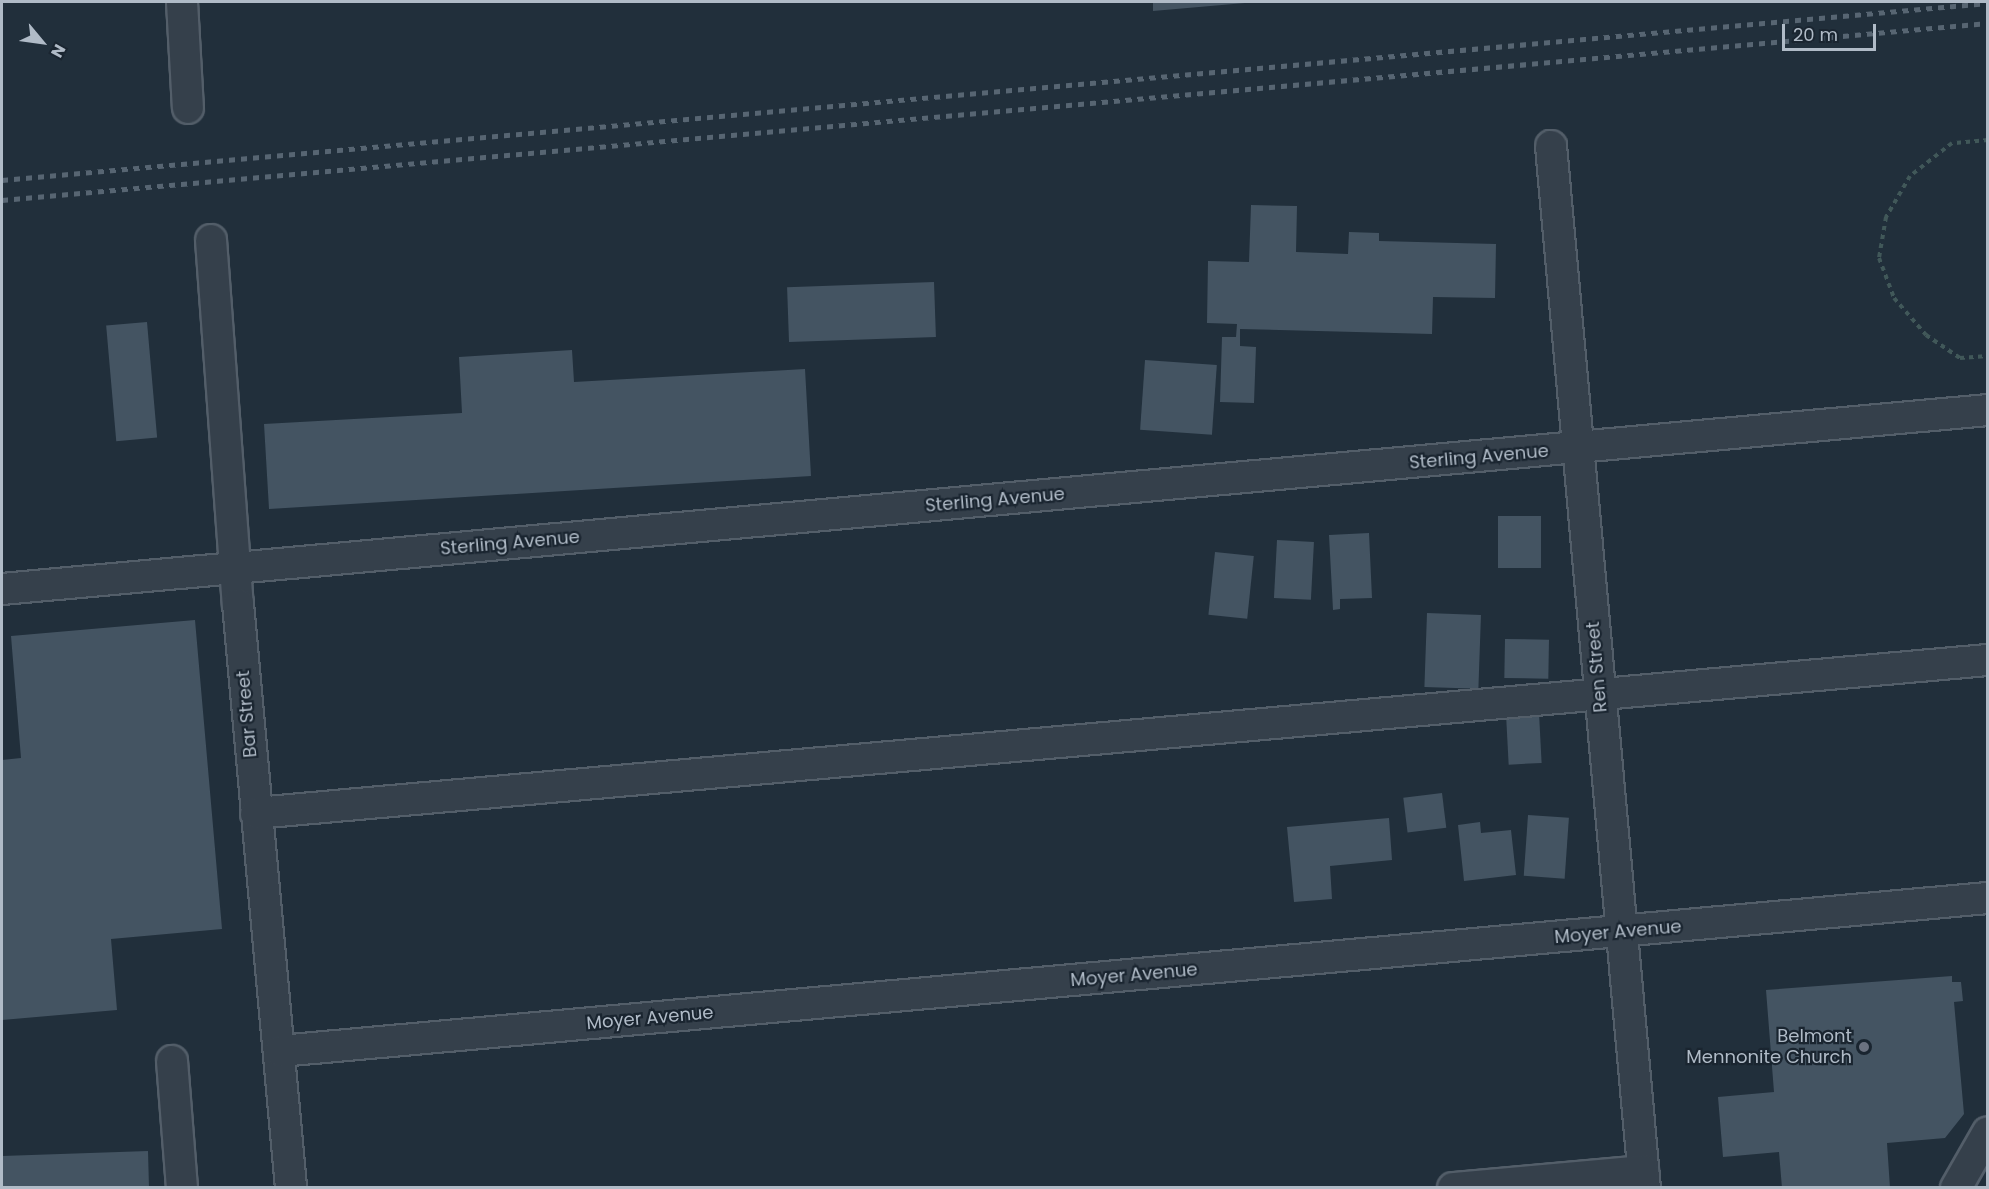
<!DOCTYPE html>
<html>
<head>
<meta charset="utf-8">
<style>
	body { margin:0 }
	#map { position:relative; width:1989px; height:1189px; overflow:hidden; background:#212f3b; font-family:Poppins,sans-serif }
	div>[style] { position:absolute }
	.building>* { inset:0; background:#445462; transform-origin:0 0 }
	.path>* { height:4px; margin-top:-2px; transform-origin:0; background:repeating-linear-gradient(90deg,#415859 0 4.5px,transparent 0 9px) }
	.roads { filter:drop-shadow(2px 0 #535e69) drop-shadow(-2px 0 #535e69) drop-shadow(0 2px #535e69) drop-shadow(0 -2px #535e69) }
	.minor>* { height:30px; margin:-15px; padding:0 15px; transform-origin:15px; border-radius:15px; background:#35404b }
	.rail>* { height:4.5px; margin-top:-2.25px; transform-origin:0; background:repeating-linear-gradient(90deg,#576572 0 6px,transparent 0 12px) }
	.dots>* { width:16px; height:16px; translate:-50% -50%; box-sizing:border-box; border:3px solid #1a2530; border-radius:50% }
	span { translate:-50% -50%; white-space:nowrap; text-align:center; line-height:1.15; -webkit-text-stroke:4.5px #1a2530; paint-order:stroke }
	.street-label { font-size:18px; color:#b0bbc7 }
	.poi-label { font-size:18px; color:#b0bbc7 }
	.right { translate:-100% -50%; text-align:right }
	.frame { position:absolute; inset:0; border:3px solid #b0bbc7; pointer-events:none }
	.north { position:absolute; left:12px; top:12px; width:60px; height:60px; -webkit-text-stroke:4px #1a2530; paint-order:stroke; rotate:119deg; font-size:16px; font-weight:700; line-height:24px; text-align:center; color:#b0bbc7 }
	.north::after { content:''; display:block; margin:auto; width:21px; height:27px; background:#b0bbc7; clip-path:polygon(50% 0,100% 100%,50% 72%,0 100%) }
	.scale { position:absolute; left:1782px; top:24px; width:94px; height:27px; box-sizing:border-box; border:3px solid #b0bbc7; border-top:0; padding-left:8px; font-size:18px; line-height:21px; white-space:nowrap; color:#b0bbc7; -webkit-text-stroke:4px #1a2530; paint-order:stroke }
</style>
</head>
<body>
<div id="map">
	<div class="building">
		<i style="clip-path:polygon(1153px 2px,1245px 2px,1245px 3px,1153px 11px)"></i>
		<i style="clip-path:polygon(1251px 205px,1297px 206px,1296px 252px,1348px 254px,1349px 232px,1379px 233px,1379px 241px,1496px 244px,1495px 298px,1433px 297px,1432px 334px,1240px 329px,1240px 346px,1256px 347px,1254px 403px,1220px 402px,1222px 337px,1236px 337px,1237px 324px,1207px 323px,1208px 261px,1249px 262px)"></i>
		<i style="left:934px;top:282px;width:55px;height:147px;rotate:88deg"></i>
		<i style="left:147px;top:322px;width:116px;height:41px;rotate:85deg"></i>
		<i style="clip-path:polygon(572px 350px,574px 382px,805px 369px,811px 476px,269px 509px,264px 424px,462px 413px,459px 357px)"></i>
		<i style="left:1145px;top:360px;width:72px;height:70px;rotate:4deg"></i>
		<i style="left:1541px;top:516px;width:52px;height:43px;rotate:90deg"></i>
		<i style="clip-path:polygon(1369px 533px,1372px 598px,1340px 599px,1340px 609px,1333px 610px,1329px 535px)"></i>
		<i style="left:1277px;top:540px;width:37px;height:58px;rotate:3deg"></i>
		<i style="left:1215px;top:552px;width:39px;height:63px;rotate:6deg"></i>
		<i style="left:1427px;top:613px;width:54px;height:74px;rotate:2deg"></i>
		<i style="clip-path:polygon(195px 620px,222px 929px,111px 939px,117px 1010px,2px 1020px,2px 760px,21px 758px,11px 636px)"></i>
		<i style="left:1505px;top:639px;width:44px;height:39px;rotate:1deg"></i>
		<i style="left:1539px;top:713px;width:50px;height:33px;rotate:87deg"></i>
		<i style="left:1442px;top:793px;width:35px;height:39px;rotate:83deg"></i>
		<i style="left:1528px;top:815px;width:41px;height:61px;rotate:4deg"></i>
		<i style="clip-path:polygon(1389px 818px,1392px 860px,1330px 866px,1332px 899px,1294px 902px,1287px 827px)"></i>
		<i style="clip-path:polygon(1480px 822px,1481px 833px,1511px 830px,1516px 875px,1464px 881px,1458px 825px)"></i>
		<i style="clip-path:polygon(1952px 976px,1952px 982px,1961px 982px,1963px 1001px,1954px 1002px,1964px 1114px,1945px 1138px,1887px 1143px,1890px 1188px,1782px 1188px,1779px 1152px,1723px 1157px,1718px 1097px,1774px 1092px,1766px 990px)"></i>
		<i style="clip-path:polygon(148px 1151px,149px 1188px,2px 1188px,2px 1156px)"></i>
	</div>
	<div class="path">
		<i style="left:1988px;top:140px;width:36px;rotate:175deg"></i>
		<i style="left:1952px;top:143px;width:53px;rotate:141.8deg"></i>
		<i style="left:1910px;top:176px;width:48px;rotate:120.3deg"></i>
		<i style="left:1886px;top:217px;width:42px;rotate:99.7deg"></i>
		<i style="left:1879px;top:258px;width:43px;rotate:69.4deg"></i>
		<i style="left:1894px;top:298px;width:49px;rotate:49.1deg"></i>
		<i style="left:1926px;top:335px;width:41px;rotate:34.1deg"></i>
		<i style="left:1960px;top:358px;width:28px;rotate:-4deg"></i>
	</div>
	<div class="roads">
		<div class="minor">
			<i style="left:182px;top:2px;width:106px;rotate:86.8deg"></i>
			<i style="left:1551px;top:146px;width:1046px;rotate:84.85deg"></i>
			<i style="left:211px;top:240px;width:365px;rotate:85.8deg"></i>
			<i style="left:238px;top:604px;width:586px;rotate:84.81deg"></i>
			<i style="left:2px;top:589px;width:1994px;rotate:-5.15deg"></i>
			<i style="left:256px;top:813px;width:1739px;rotate:-5.05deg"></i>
			<i style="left:280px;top:1051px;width:1715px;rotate:-5.12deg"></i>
			<i style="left:172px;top:1061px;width:127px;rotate:85.5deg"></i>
			<i style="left:1453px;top:1188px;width:191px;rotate:-5.1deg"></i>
			<i style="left:1956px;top:1188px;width:64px;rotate:-60.3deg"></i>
		</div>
	</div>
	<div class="rail">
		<i style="left:2px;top:180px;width:1994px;rotate:-5.09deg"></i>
		<i style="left:2px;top:200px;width:1994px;rotate:-5.09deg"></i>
	</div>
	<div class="dots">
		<i style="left:1864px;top:1047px;background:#6b7280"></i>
	</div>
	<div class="street-label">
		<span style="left:1479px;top:457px;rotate:-5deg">Sterling Avenue</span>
		<span style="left:995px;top:500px;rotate:-5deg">Sterling Avenue</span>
		<span style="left:510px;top:543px;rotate:-5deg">Sterling Avenue</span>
		<span style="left:1597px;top:667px;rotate:-95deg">Ren Street</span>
		<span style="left:247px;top:714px;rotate:-95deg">Bar Street</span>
		<span style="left:1618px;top:932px;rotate:-5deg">Moyer Avenue</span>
		<span style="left:1134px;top:975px;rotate:-5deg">Moyer Avenue</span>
		<span style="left:650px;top:1018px;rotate:-5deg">Moyer Avenue</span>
	</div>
	<div class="poi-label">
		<span class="right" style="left:1852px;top:1047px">Belmont<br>Mennonite Church</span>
	</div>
	<div class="frame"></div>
	<div class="north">N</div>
	<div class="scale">20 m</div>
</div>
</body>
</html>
